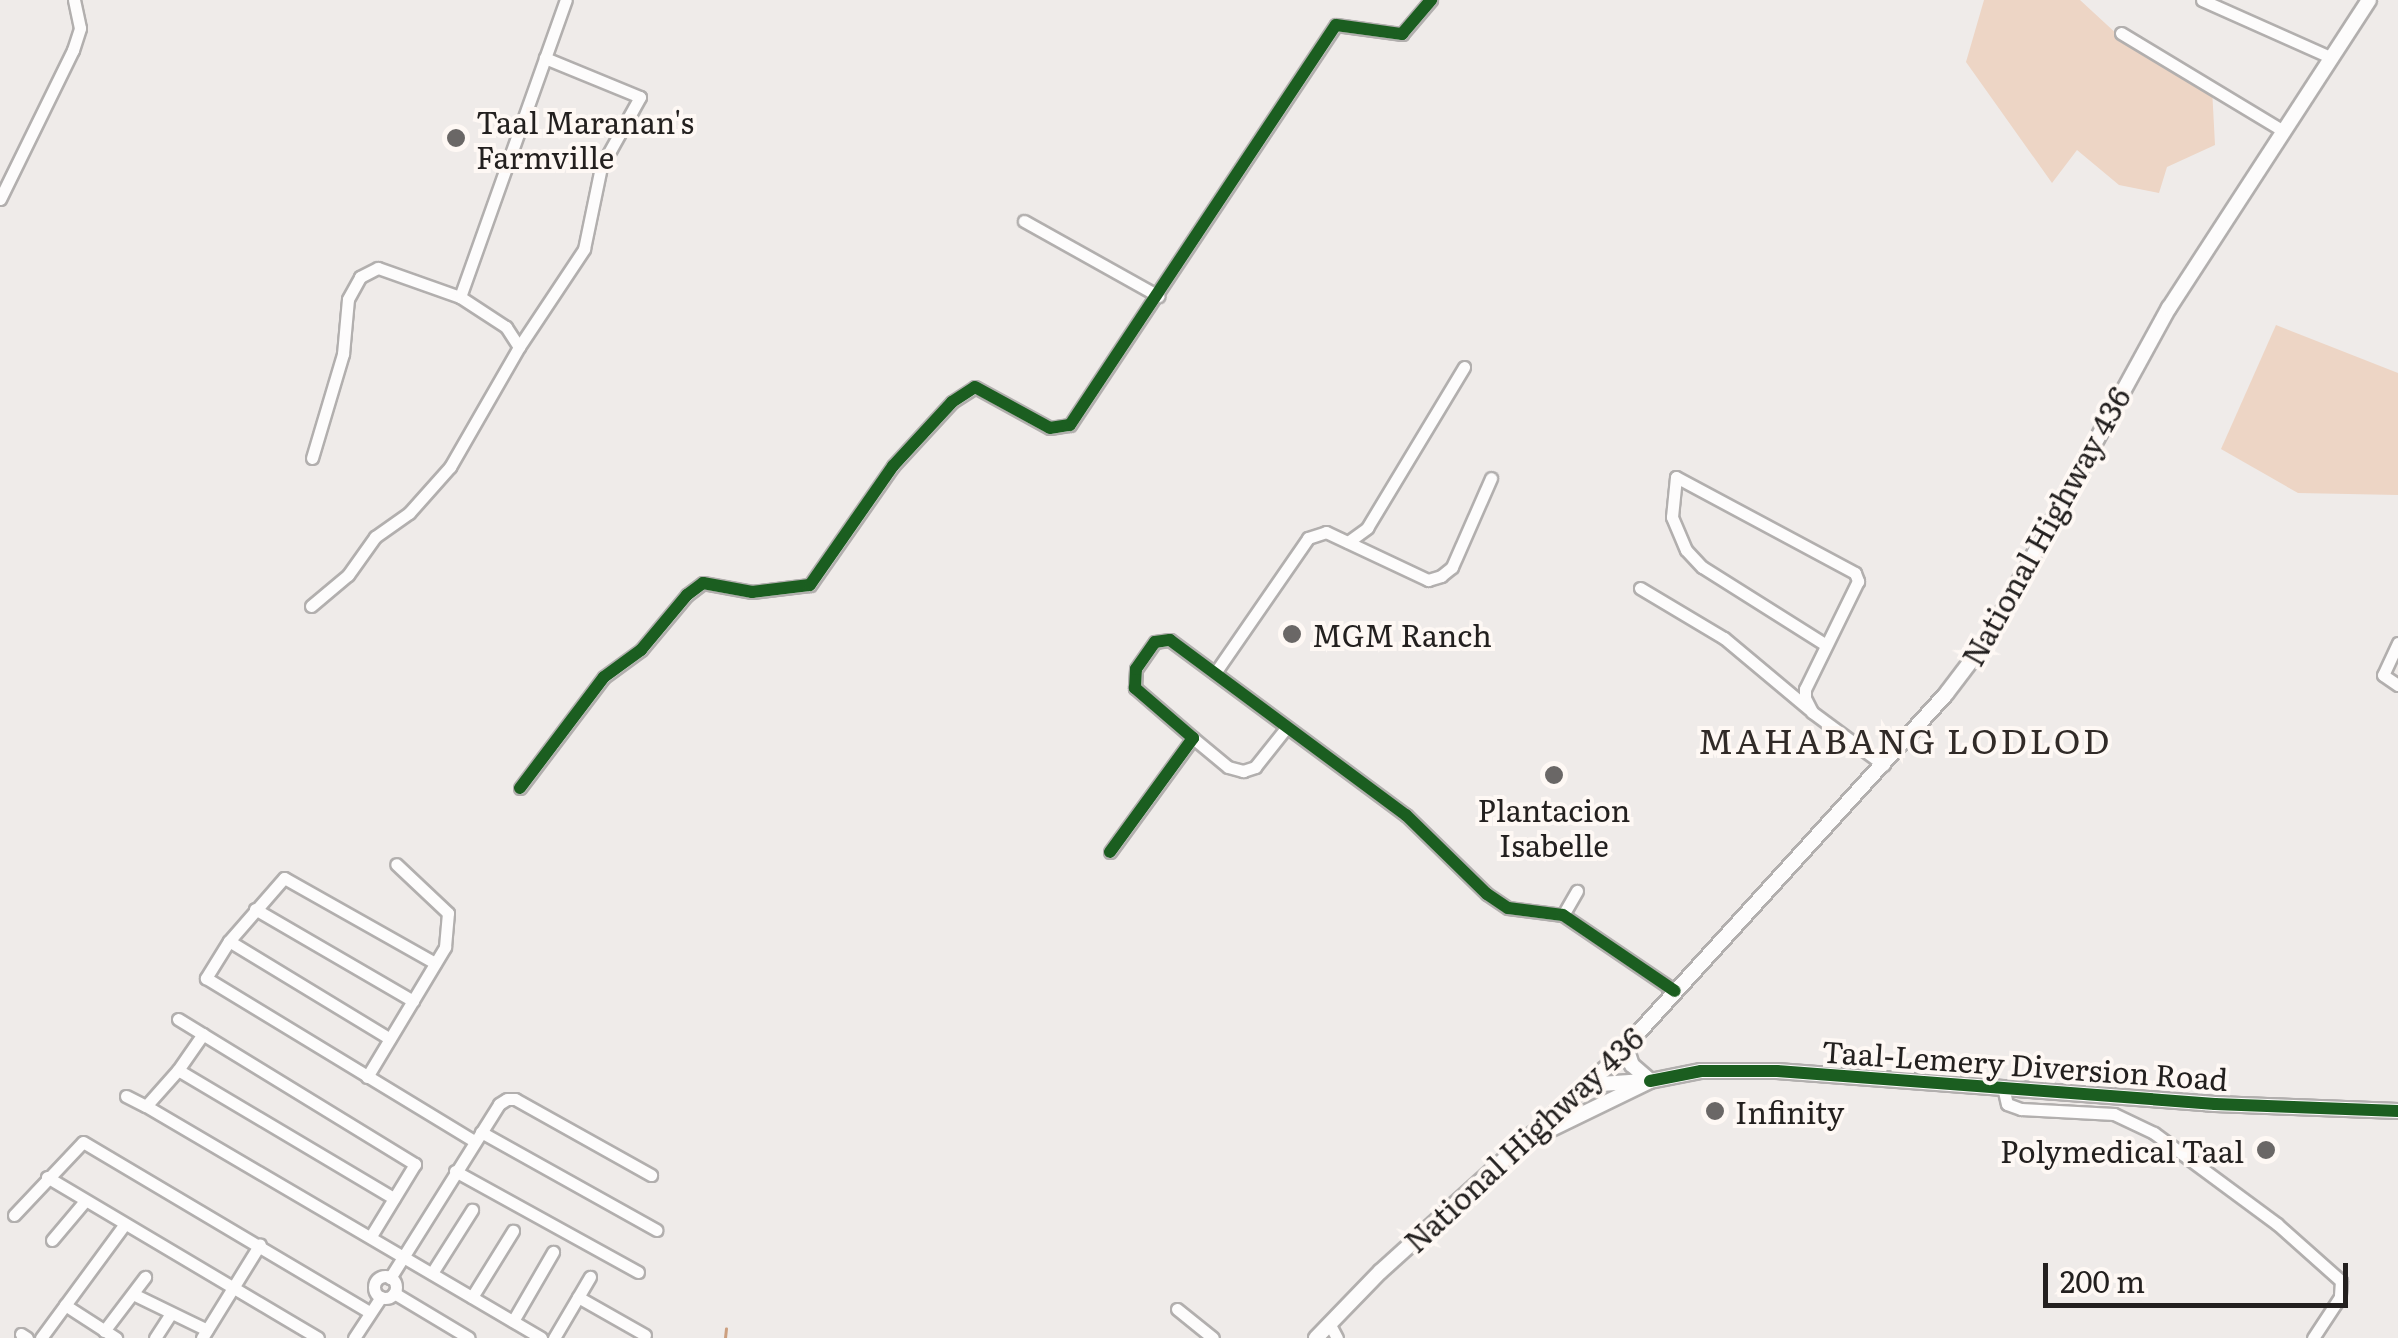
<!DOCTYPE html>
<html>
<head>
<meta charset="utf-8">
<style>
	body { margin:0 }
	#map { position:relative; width:2398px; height:1338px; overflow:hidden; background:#efebe9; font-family:Literata,serif }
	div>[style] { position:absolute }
	.green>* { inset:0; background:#edd5c5 }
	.stream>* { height:2.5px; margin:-1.25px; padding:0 1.25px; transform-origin:1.25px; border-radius:1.25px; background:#cc9f7f }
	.roads { filter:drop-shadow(2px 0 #b2afae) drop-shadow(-2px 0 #b2afae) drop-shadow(0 2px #b2afae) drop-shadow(0 -2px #b2afae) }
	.minor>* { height:11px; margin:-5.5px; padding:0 5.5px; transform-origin:5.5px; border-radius:5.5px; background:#fdfcfc }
	.minor>.ring { margin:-5.5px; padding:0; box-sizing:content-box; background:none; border:11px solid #fdfcfc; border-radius:50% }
	.major>* { height:14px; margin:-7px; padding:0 7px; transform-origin:7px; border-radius:7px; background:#fdfcfc }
	.cycleway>* { height:12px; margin:-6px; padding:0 6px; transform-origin:6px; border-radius:6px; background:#1b5e20 }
	.dots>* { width:28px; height:28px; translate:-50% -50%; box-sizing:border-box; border:5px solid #fef8f4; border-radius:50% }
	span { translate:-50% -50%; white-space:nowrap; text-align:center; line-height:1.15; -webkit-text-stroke:8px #fef8f4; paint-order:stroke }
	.poi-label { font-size:30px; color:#23201f }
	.left { translate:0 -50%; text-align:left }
	.right { translate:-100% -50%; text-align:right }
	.street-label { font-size:30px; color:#23201f }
	.quarter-label { font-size:35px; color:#312b28; letter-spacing:2.5px }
	.scale { position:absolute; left:2043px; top:1263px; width:305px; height:45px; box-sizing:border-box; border:5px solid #23201f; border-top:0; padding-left:12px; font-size:30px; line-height:35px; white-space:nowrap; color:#23201f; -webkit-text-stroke:8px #fef8f4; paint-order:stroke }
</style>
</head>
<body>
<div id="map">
	<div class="green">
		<i style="clip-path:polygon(1984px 0,2080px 0,2119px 36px,2212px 88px,2215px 145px,2167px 167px,2159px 193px,2119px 185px,2077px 150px,2052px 183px,1966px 62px)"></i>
		<i style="clip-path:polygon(2276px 325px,2398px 373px,2398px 495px,2298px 493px,2221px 449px)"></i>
	</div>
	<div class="stream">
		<i style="left:725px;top:1338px;width:9px;rotate:-84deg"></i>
	</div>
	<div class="roads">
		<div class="minor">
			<i style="left:2202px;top:0;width:140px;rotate:24deg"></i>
			<i style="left:2121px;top:33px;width:188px;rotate:31.1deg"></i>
			<i style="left:0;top:199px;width:166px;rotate:-63.9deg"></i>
			<i style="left:73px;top:50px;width:23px;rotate:-72deg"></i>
			<i style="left:80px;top:28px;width:29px;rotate:-102deg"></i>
			<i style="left:1024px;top:221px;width:154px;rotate:29.2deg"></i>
			<i style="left:519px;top:347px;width:118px;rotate:-56.4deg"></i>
			<i style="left:584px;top:249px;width:84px;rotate:-78.3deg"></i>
			<i style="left:601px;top:167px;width:80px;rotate:-60.9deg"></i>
			<i style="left:640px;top:97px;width:103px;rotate:-157.7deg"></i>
			<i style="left:312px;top:458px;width:109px;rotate:-73.4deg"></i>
			<i style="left:343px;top:354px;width:55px;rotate:-84.8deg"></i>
			<i style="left:348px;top:299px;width:25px;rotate:-61deg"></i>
			<i style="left:360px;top:277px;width:20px;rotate:-27deg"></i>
			<i style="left:378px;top:268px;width:87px;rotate:19.5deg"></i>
			<i style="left:1348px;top:542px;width:24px;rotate:-36deg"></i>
			<i style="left:1367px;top:528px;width:188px;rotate:-58.9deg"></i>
			<i style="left:1640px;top:588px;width:98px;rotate:30.8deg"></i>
			<i style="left:1724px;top:638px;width:111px;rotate:39.9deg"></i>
			<i style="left:311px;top:606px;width:48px;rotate:-40deg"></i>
			<i style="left:348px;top:575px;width:47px;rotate:-54.6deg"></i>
			<i style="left:375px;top:537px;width:42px;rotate:-35.2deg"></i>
			<i style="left:409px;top:513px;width:62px;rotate:-48.3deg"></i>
			<i style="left:450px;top:467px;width:138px;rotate:-60.1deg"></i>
			<i style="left:519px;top:347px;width:24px;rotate:-123deg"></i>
			<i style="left:506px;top:327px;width:55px;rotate:-146.9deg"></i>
			<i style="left:460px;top:297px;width:315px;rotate:-70.4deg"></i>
			<i style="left:2398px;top:643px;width:35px;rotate:115deg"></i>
			<i style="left:2383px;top:675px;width:18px;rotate:34deg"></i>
			<i style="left:1826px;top:645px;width:146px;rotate:-147.8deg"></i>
			<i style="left:1702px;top:567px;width:23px;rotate:-133deg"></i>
			<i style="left:1686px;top:550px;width:36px;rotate:-113deg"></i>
			<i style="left:1672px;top:517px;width:40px;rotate:-84.3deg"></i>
			<i style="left:1676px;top:477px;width:203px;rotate:28.2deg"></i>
			<i style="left:1855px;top:573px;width:9px;rotate:69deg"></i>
			<i style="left:1858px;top:581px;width:120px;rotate:116.1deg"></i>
			<i style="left:1805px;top:689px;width:9px;rotate:90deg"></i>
			<i style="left:1805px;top:698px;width:16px;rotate:63deg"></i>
			<i style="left:1812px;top:712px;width:89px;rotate:36.4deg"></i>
			<i style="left:1215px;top:673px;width:164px;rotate:-55.4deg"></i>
			<i style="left:1308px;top:538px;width:19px;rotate:-18deg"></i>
			<i style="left:1326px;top:532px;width:113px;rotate:25.2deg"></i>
			<i style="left:1428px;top:580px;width:14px;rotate:-17deg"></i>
			<i style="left:1441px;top:576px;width:14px;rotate:-39deg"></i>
			<i style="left:1452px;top:567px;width:97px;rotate:-66.3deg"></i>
			<i style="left:1193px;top:738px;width:45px;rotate:39.6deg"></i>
			<i style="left:1228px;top:767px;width:16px;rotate:15deg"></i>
			<i style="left:1243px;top:771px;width:13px;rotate:-18deg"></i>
			<i style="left:1255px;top:767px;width:50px;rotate:-51.5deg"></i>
			<i style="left:520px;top:788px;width:139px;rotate:-52.9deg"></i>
			<i style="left:604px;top:677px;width:46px;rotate:-36.1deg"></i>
			<i style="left:641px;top:650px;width:72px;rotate:-50.1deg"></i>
			<i style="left:687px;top:595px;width:20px;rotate:-37deg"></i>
			<i style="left:703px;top:583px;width:50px;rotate:10.4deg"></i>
			<i style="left:752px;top:592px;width:58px;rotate:-6.9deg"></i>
			<i style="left:810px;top:585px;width:145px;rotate:-55.1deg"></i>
			<i style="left:893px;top:466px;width:87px;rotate:-47.3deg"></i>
			<i style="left:952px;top:402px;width:27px;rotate:-33deg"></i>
			<i style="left:975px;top:387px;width:85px;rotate:28.7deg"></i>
			<i style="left:1050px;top:428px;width:20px;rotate:-9deg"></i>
			<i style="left:1070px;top:425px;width:480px;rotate:-56.4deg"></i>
			<i style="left:1336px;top:25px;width:67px;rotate:7.8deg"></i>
			<i style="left:1402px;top:34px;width:45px;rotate:-49.5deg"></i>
			<i style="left:1110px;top:852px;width:141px;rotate:-53.9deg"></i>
			<i style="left:1193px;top:738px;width:77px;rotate:-139.2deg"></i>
			<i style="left:1135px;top:688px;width:19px;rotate:-87deg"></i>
			<i style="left:1136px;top:669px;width:33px;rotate:-55deg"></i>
			<i style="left:1155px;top:642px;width:15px;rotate:-8deg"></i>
			<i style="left:1170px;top:640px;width:294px;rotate:36.6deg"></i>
			<i style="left:1406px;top:815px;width:113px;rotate:44.3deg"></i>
			<i style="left:1487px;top:894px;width:25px;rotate:34deg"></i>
			<i style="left:1508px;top:908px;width:55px;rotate:7.3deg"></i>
			<i style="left:1563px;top:915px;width:135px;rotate:34.2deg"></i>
			<i style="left:255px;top:909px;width:183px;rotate:30.2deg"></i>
			<i style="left:1563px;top:915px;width:28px;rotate:-60deg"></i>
			<i style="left:229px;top:941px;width:188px;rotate:31.3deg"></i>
			<i style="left:435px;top:963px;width:173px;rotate:-150.6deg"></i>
			<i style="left:284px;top:878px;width:84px;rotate:131.1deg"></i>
			<i style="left:229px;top:941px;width:44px;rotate:121.9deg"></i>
			<i style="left:206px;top:978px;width:314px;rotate:31.3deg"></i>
			<i style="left:178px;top:1019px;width:278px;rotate:31.5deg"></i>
			<i style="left:415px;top:1164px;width:84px;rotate:121.4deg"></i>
			<i style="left:203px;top:1034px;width:44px;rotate:124.8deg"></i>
			<i style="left:178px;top:1070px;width:48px;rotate:131.6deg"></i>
			<i style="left:146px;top:1106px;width:458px;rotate:30.4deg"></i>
			<i style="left:178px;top:1070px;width:251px;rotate:30.7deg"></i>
			<i style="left:367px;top:1077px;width:152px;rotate:-59deg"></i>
			<i style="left:445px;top:947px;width:34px;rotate:-85deg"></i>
			<i style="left:448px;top:913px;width:71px;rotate:-136.7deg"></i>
			<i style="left:2003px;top:1087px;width:17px;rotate:77deg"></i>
			<i style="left:2007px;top:1104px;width:15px;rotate:20deg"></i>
			<i style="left:2021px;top:1109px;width:93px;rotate:3.1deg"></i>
			<i style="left:2114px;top:1114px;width:44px;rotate:25.4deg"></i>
			<i style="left:2154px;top:1133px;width:153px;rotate:36.5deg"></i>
			<i style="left:2277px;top:1224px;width:86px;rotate:41.7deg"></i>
			<i style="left:2341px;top:1281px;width:16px;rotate:94deg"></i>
			<i style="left:2340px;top:1297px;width:49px;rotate:123.4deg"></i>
			<i style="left:126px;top:1096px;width:22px;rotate:27deg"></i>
			<i style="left:481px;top:1132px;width:201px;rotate:29.2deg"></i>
			<i style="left:455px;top:1171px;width:209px;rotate:28.9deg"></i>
			<i style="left:47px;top:1177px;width:315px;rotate:30.7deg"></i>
			<i style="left:14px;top:1215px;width:100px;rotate:-46.6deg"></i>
			<i style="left:83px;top:1142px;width:333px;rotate:30.7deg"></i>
			<i style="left:52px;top:1240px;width:51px;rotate:-49.8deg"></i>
			<i style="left:432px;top:1273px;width:75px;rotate:-57.6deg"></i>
			<i class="ring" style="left:374px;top:1276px;width:11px;height:11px"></i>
			<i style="left:390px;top:1278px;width:205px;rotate:-57.9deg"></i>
			<i style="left:499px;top:1104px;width:9px;rotate:-32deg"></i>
			<i style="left:507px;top:1099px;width:8px"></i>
			<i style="left:515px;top:1099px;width:156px;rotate:29.2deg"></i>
			<i style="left:394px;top:1293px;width:87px;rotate:31deg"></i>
			<i style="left:133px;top:1294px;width:82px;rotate:25.9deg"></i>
			<i style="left:472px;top:1297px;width:78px;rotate:-58.2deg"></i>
			<i style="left:578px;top:1297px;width:77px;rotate:29.6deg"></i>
			<i style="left:65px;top:1305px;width:61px;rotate:32.9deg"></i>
			<i style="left:1177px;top:1309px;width:46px;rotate:38.9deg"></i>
			<i style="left:513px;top:1321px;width:80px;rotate:-59.9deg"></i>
			<i style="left:1329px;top:1323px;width:17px;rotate:62deg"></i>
			<i style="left:104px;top:1331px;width:68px;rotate:-52.8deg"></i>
			<i style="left:21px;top:1334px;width:7px;rotate:34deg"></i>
			<i style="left:41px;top:1338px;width:140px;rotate:-53.7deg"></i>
			<i style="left:155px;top:1338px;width:27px;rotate:-57deg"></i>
			<i style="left:202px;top:1338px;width:110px;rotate:-58.3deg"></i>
			<i style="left:354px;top:1338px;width:49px;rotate:-56.6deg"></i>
			<i style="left:554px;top:1338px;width:71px;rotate:-59.5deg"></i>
		</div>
		<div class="major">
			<i style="left:1626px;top:1047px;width:19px;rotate:72deg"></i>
			<i style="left:1632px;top:1065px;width:23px;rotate:41deg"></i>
			<i style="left:1587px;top:1085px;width:57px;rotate:-4deg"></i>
			<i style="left:1539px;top:1135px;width:123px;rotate:-25.9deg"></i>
			<i style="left:1650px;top:1081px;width:52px;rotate:-11.1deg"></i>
			<i style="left:1701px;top:1071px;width:76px"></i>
			<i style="left:1777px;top:1071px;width:439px;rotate:4.3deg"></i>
			<i style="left:2215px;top:1104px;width:183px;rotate:2.2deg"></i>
			<i style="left:1316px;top:1338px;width:93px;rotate:-45.9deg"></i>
			<i style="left:1381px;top:1271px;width:304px;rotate:-42.1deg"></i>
			<i style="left:1607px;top:1067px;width:504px;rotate:-47.73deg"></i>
			<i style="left:1946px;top:694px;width:68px;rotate:-52.8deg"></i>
			<i style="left:1987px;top:640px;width:379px;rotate:-61.3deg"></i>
			<i style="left:2169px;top:308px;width:367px;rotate:-57deg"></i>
		</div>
	</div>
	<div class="cycleway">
		<i style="left:520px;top:788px;width:139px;rotate:-52.9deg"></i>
		<i style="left:604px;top:677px;width:46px;rotate:-36.1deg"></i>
		<i style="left:641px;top:650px;width:72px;rotate:-50.1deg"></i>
		<i style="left:687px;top:595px;width:20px;rotate:-37deg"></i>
		<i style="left:703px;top:583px;width:50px;rotate:10.4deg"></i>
		<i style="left:752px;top:592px;width:58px;rotate:-6.9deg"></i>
		<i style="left:810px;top:585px;width:145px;rotate:-55.1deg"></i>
		<i style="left:893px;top:466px;width:87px;rotate:-47.3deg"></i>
		<i style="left:952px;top:402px;width:27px;rotate:-33deg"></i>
		<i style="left:975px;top:387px;width:85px;rotate:28.7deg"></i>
		<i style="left:1050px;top:428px;width:20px;rotate:-9deg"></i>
		<i style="left:1070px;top:425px;width:480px;rotate:-56.4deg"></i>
		<i style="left:1336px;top:25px;width:67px;rotate:7.8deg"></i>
		<i style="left:1402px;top:34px;width:45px;rotate:-49.5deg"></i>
		<i style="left:1110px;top:852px;width:141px;rotate:-53.9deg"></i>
		<i style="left:1193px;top:738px;width:77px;rotate:-139.2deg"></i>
		<i style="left:1135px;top:688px;width:19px;rotate:-87deg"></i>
		<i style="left:1136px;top:669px;width:33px;rotate:-55deg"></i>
		<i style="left:1155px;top:642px;width:15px;rotate:-8deg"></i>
		<i style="left:1170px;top:640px;width:294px;rotate:36.6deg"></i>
		<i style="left:1406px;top:815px;width:113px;rotate:44.3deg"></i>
		<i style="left:1487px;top:894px;width:25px;rotate:34deg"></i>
		<i style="left:1508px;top:908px;width:55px;rotate:7.3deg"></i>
		<i style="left:1563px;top:915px;width:135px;rotate:34.2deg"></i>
		<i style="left:1650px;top:1081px;width:52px;rotate:-11.1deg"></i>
		<i style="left:1701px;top:1071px;width:76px"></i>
		<i style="left:1777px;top:1071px;width:439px;rotate:4.3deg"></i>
		<i style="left:2215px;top:1104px;width:183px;rotate:2.2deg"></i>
	</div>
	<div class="dots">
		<i style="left:456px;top:138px;background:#6a6766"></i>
		<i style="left:1292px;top:634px;background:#6a6766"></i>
		<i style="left:1554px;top:775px;background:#6a6766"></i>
		<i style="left:1715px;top:1111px;background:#6a6766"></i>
		<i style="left:2266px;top:1150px;background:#6a6766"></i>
	</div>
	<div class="poi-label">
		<span class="left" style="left:476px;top:138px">Taal Maranan's<br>Farmville</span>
		<span class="left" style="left:1312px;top:634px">MGM Ranch</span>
		<span style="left:1554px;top:826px">Plantacion<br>Isabelle</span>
		<span class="left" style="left:1735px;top:1111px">Infinity</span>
		<span class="right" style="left:2244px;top:1150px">Polymedical Taal</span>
	</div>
	<div class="street-label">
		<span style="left:2045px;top:526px;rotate:-61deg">National Highway 436</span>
		<span style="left:2025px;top:1064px;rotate:4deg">Taal-Lemery Diversion Road</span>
		<span style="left:1523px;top:1139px;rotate:-43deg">National Highway 436</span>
	</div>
	<div class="quarter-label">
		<span style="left:1905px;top:739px">MAHABANG LODLOD</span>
	</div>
	<div class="scale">200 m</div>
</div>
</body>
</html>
